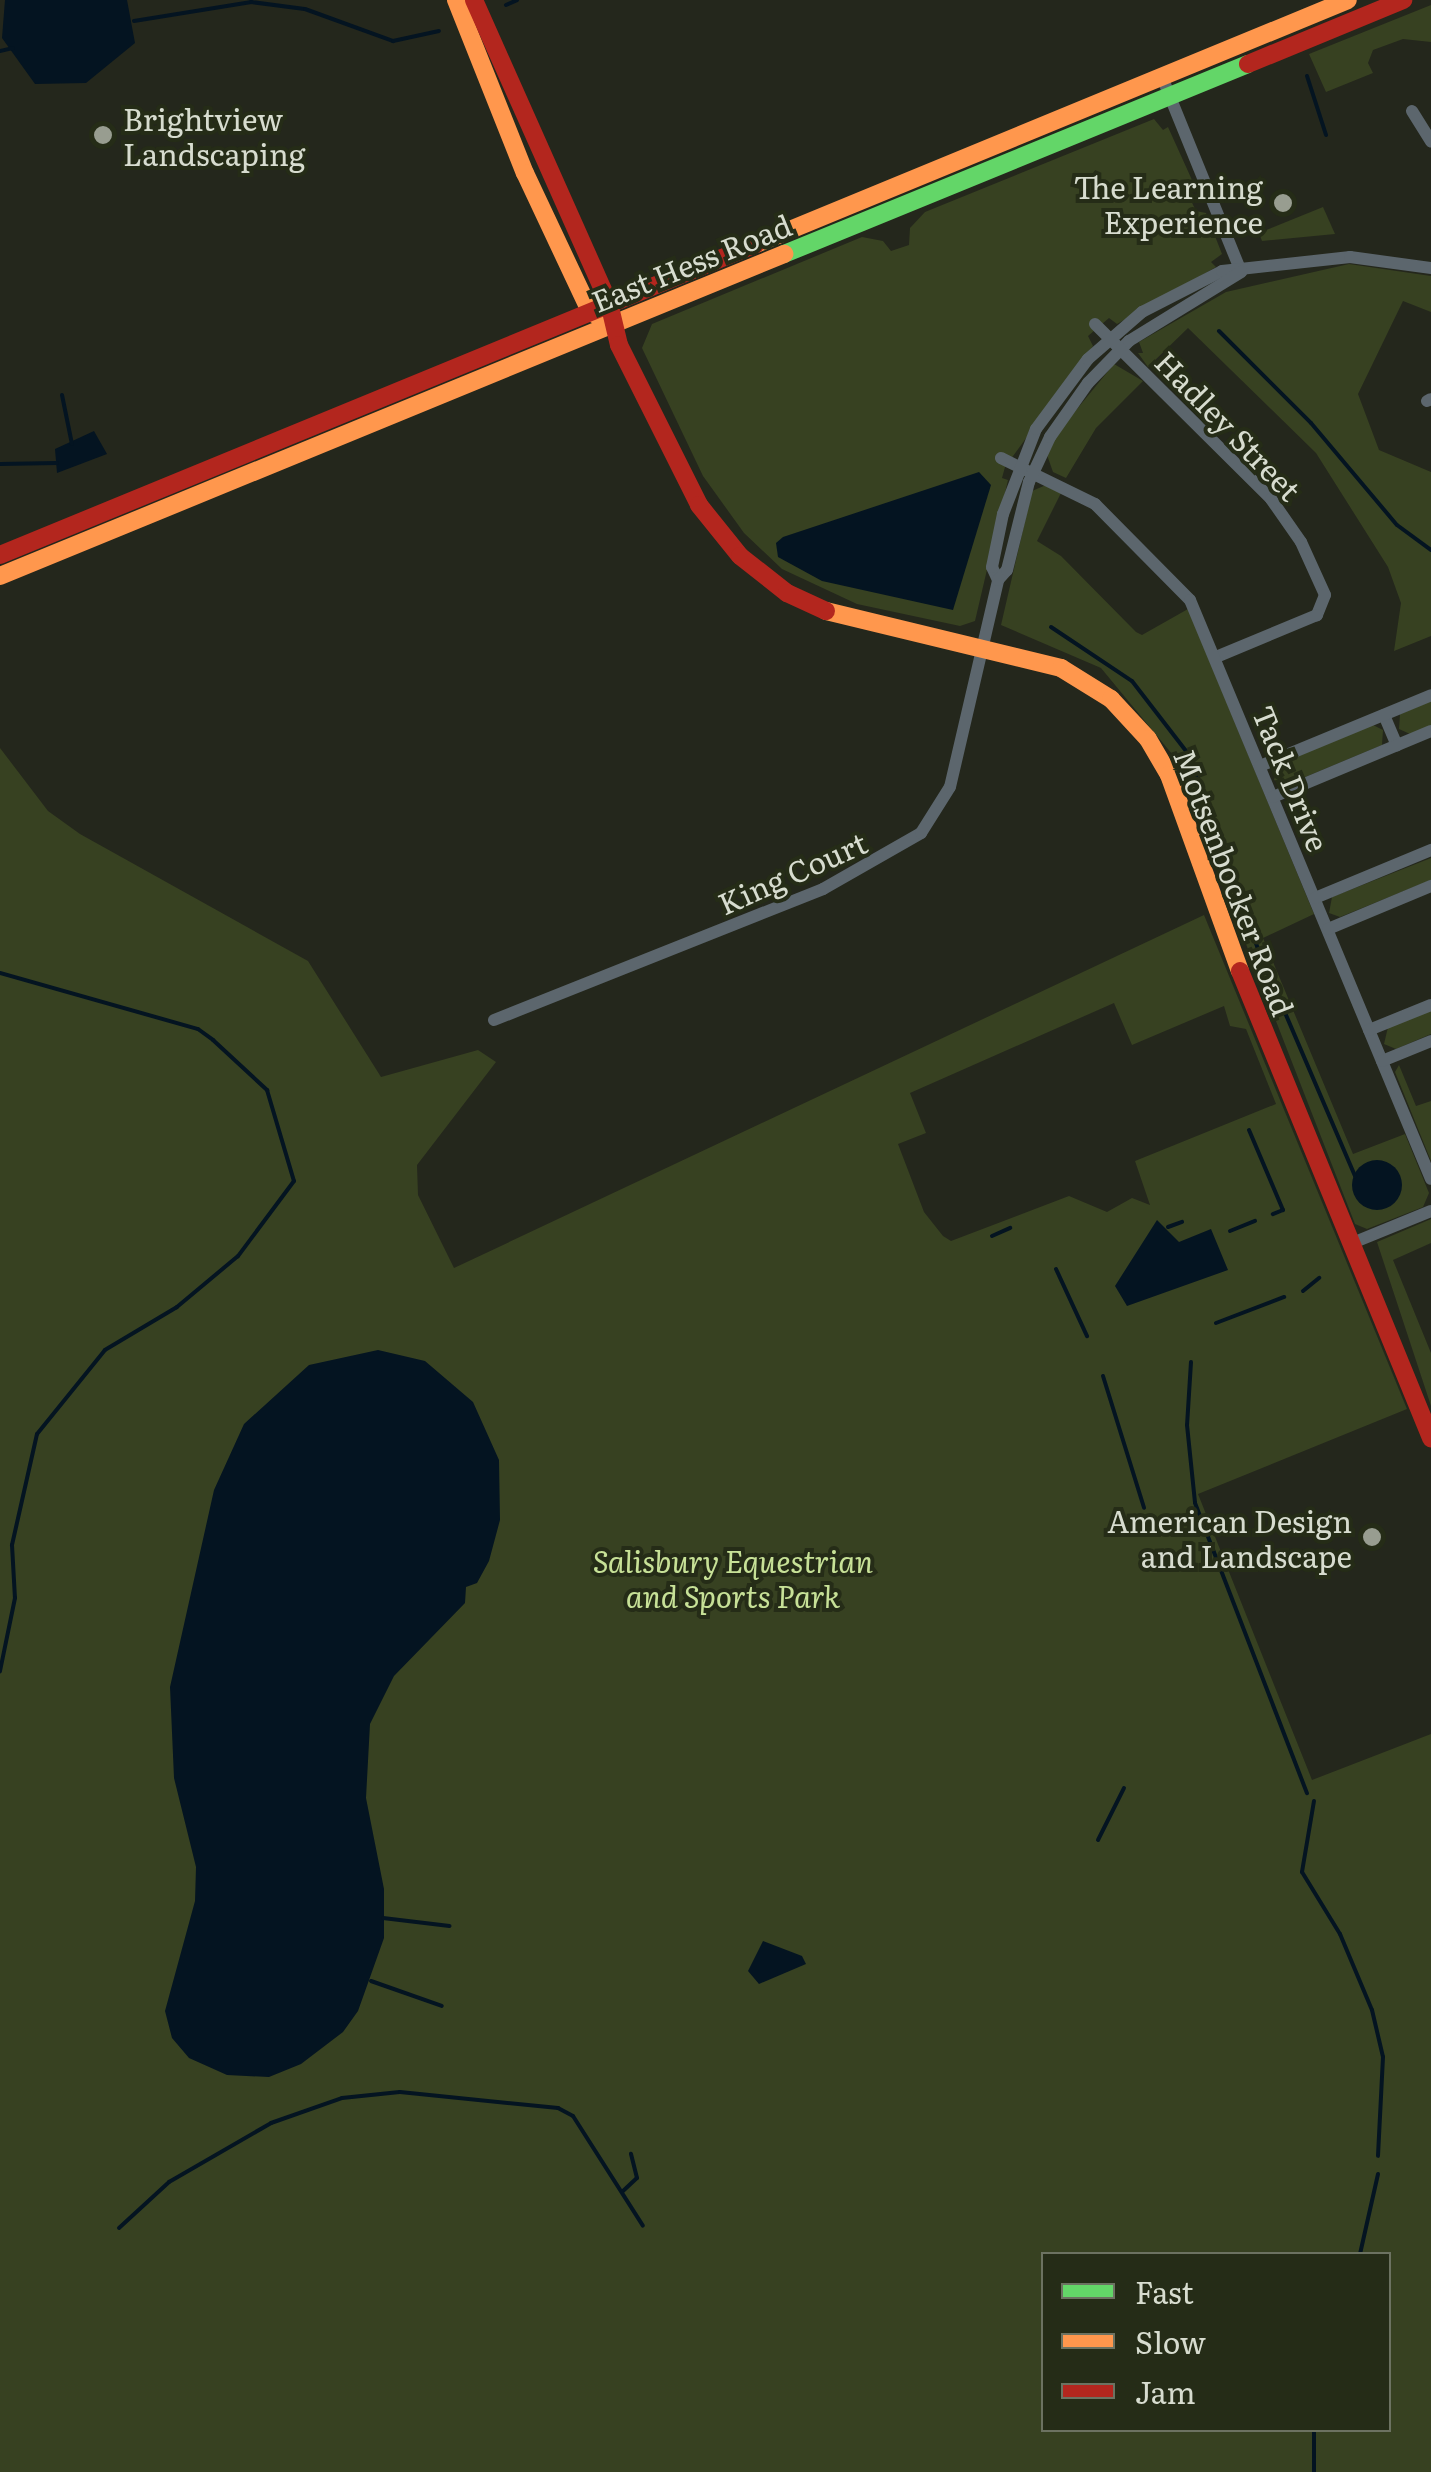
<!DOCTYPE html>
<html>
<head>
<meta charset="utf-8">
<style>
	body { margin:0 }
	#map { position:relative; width:1431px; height:2472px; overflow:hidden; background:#24271c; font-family:Literata,serif }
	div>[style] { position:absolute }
	.green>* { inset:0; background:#374121 }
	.water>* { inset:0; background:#041421 }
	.round { border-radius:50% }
	.stream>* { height:4px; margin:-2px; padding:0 2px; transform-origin:2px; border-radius:2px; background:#041421 }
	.street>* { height:12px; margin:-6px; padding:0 6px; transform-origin:6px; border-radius:6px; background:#5c666d }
	.fast>* { height:18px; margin:-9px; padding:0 9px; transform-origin:9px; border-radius:9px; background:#63d668 }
	.slow>* { height:18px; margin:-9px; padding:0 9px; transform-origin:9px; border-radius:9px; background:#ff974d }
	.jam>* { height:18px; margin:-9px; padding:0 9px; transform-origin:9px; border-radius:9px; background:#b3261e }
	.dots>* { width:28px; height:28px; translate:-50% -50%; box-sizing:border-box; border:5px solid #252c17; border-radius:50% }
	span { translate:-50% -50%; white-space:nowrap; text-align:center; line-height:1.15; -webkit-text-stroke:8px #252c17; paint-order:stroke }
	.poi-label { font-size:30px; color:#d7dccf }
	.left { translate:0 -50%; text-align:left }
	.right { translate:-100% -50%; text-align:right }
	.street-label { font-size:30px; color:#d7dccf }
	.park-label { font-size:30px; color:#c7e197; font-style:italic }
	.legend { position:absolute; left:1041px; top:2252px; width:350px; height:180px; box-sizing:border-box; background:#252c17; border:2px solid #6c7261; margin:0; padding:12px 18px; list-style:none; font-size:30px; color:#d7dccf }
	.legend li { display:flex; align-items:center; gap:20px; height:50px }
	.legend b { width:50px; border:2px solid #6c7261 }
</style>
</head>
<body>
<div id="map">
	<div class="green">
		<i style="clip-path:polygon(1431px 5px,1431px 42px,1403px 39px,1373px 50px,1368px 63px,1373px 73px,1326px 92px,1309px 54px)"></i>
		<i style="clip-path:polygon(1154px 119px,1163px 130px,1168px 127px,1192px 180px,1185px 188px,1196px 211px,1206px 213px,1222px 254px,1211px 262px,1216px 267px,1117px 324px,1109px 318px,1088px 336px,1093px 346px,1005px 467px,1002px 478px,1008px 480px,975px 621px,960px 626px,857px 604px,782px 569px,744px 533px,703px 476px,642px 348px,652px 324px,862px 237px,883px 241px,891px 251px,909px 245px,910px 228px,925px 212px)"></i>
		<i style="clip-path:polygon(1323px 207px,1335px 234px,1262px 241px,1259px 233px)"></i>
		<i style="clip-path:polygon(1349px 264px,1431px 276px,1431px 312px,1403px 301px,1358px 394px,1379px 450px,1431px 472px,1431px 636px,1394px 651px,1401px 603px,1388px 567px,1316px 453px,1188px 328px,1148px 367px,1138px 353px,1143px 353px,1139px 342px,1226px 292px)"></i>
		<i style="clip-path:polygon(1114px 364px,1143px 381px,1096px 428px,1066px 478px,1053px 472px,1047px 455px,1059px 431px)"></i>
		<i style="clip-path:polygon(1046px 485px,1062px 491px,1037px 541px,1061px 556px,1136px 632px,1142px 635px,1188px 609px,1314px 914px,1263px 938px,1353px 1154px,1405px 1134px,1429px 1193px,1423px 1207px,1367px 1229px,1355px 1224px,1172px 754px,1101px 668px,1001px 625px,1032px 491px)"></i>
		<i style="clip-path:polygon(1431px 701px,1431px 726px,1410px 734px,1399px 729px,1400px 714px)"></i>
		<i style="clip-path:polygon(1373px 725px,1383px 730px,1382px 745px,1286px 785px,1274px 780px,1278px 764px)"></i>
		<i style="clip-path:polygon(evenodd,0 748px,48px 811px,80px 834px,308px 961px,381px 1077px,478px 1050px,496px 1062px,417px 1165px,418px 1195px,454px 1268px,1204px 915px,1407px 1409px,1198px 1494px,1312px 1780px,1431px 1734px,1431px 2472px,0 2472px,0 748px,1114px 1003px,1132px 1045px,1224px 1006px,1230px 1026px,1246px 1029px,1276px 1104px,1135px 1161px,1150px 1205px,1132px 1198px,1107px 1212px,1069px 1196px,951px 1241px,943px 1236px,924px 1212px,898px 1144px,926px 1133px,910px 1093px,1114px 1003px,0 748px,1044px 2254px,1388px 2254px,1388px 2430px,1044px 2430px,1044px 2254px)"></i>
		<i style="clip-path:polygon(1431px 858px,1431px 880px,1340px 917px,1329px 913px,1332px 897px)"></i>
		<i style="clip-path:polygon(1431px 1009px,1431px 1034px,1396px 1049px,1384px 1044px,1388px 1027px)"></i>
		<i style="clip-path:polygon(1399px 1065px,1416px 1106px,1431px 1101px,1431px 1161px,1395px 1072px)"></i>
		<i style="clip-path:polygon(1431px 1219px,1431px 1243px,1393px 1260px,1431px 1353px,1431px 1406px,1377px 1242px)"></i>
	</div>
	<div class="water">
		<i style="clip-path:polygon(5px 0,127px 0,135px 43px,86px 83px,35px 84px,2px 38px)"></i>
		<i style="clip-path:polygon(94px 431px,107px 454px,57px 473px,55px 449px)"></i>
		<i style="clip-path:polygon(979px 472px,991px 485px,953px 610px,822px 581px,778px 557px,776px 543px,783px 537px)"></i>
		<i class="round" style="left:1352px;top:1160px;width:50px;height:50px"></i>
		<i style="clip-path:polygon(1157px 1220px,1179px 1242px,1211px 1229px,1228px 1270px,1127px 1306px,1115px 1286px)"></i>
		<i style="clip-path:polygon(378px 1350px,425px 1361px,473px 1402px,499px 1460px,500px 1520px,489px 1561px,477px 1583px,466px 1587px,465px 1603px,394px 1676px,370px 1724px,366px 1798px,384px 1889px,384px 1938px,358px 2011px,343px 2032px,301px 2064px,269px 2077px,227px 2075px,189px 2058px,172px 2038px,165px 2011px,195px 1901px,196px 1867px,174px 1778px,170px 1687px,214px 1490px,244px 1424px,309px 1365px)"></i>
		<i style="clip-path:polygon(763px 1941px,802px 1956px,806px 1964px,759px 1984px,748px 1971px)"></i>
	</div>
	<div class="stream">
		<i style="left:506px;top:5px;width:12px;rotate:-24deg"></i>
		<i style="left:134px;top:21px;width:119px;rotate:-9.2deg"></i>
		<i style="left:251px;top:2px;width:54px;rotate:7.4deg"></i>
		<i style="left:305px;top:9px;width:94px;rotate:20deg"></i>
		<i style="left:393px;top:41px;width:47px;rotate:-12.3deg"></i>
		<i style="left:0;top:51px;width:13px;rotate:-13deg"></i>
		<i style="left:1307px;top:76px;width:62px;rotate:72.1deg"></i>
		<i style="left:1219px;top:331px;width:130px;rotate:45deg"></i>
		<i style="left:1311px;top:423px;width:133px;rotate:49.9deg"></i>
		<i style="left:1397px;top:525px;width:42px;rotate:36.3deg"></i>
		<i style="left:62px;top:395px;width:50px;rotate:78.5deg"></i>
		<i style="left:0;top:464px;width:57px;rotate:-1deg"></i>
		<i style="left:1051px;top:627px;width:97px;rotate:33.7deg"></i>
		<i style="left:1132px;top:681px;width:95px;rotate:52.3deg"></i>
		<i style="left:1190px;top:756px;width:208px;rotate:70.6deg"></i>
		<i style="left:1259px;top:952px;width:244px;rotate:66.8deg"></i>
		<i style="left:0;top:973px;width:206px;rotate:15.8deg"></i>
		<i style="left:198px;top:1029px;width:19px;rotate:36deg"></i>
		<i style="left:213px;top:1040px;width:74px;rotate:42.8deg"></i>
		<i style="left:267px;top:1090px;width:95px;rotate:73.5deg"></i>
		<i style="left:294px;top:1181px;width:94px;rotate:126.7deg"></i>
		<i style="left:238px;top:1256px;width:80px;rotate:140.1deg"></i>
		<i style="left:177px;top:1307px;width:84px;rotate:149.2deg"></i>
		<i style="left:105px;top:1350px;width:108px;rotate:129deg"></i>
		<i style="left:37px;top:1434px;width:114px;rotate:102.7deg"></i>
		<i style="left:12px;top:1545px;width:53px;rotate:86.8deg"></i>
		<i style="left:15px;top:1598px;width:75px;rotate:101.6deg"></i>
		<i style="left:1249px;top:1130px;width:87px;rotate:67deg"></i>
		<i style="left:1283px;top:1210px;width:11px;rotate:158deg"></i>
		<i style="left:1168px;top:1227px;width:15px;rotate:-20deg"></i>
		<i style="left:1230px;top:1231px;width:27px;rotate:-22deg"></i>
		<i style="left:992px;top:1236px;width:20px;rotate:-24deg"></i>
		<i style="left:1056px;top:1269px;width:74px;rotate:65.2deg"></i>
		<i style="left:1303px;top:1291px;width:21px;rotate:-39deg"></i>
		<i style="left:1216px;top:1323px;width:73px;rotate:-20.9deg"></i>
		<i style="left:1191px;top:1362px;width:63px;rotate:93.6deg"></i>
		<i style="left:1187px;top:1425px;width:78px;rotate:84.1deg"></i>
		<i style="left:1195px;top:1503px;width:311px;rotate:68.9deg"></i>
		<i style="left:1103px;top:1376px;width:138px;rotate:72.7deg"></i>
		<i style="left:1314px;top:1801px;width:72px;rotate:99.6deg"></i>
		<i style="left:1302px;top:1872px;width:73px;rotate:58.5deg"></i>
		<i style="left:1340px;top:1934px;width:82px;rotate:67.2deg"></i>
		<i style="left:1372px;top:2010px;width:48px;rotate:76.8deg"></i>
		<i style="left:1383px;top:2057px;width:99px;rotate:92.9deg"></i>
		<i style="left:1098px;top:1840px;width:58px;rotate:-63.4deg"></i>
		<i style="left:383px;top:1918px;width:67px;rotate:6.8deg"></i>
		<i style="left:371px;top:1981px;width:75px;rotate:19.4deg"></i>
		<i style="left:623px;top:2191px;width:19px;rotate:-43deg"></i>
		<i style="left:637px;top:2178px;width:25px;rotate:-104deg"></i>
		<i style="left:119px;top:2228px;width:68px;rotate:-42.6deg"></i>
		<i style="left:169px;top:2182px;width:118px;rotate:-30deg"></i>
		<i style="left:271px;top:2123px;width:75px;rotate:-19.4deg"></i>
		<i style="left:342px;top:2098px;width:58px;rotate:-5.9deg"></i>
		<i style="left:400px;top:2092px;width:159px;rotate:5.8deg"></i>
		<i style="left:558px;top:2108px;width:17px;rotate:28deg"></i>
		<i style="left:573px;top:2116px;width:130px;rotate:57.5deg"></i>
		<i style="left:1360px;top:2254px;width:82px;rotate:-77.3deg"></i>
		<i style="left:1314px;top:2472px;width:42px;rotate:-90deg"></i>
	</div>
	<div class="street">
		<i style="left:1162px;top:77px;width:210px;rotate:67.9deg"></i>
		<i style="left:1412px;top:111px;width:36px;rotate:58deg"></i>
		<i style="left:1095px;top:324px;width:248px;rotate:44.8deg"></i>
		<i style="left:1271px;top:499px;width:52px;rotate:55.1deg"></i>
		<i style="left:1301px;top:542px;width:58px;rotate:65.6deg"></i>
		<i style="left:1325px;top:595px;width:22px;rotate:112deg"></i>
		<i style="left:1317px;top:615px;width:109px;rotate:157.4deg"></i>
		<i style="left:1427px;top:401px;width:4px;rotate:-27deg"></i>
		<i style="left:1001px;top:458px;width:105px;rotate:26.1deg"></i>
		<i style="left:1095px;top:504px;width:135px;rotate:45.3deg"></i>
		<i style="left:1190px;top:600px;width:627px;rotate:67.4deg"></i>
		<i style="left:998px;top:580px;width:14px;rotate:-115deg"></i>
		<i style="left:992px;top:567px;width:54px;rotate:-78.3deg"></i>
		<i style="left:1003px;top:514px;width:91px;rotate:-68.8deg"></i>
		<i style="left:1036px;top:429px;width:87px;rotate:-53.4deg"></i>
		<i style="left:1088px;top:359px;width:72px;rotate:-41deg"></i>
		<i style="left:1142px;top:312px;width:90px;rotate:-27.1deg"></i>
		<i style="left:1222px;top:271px;width:129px;rotate:-6.2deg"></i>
		<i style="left:1350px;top:257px;width:82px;rotate:7.7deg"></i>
		<i style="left:1384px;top:715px;width:33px;rotate:67deg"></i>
		<i style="left:1260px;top:766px;width:185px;rotate:-22.5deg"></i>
		<i style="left:1273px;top:797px;width:171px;rotate:-22.7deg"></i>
		<i style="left:1315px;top:898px;width:126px;rotate:-22.5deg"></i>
		<i style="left:1328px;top:929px;width:112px;rotate:-22.7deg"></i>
		<i style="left:494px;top:1020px;width:354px;rotate:-21.7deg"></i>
		<i style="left:823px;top:889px;width:113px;rotate:-29.7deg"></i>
		<i style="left:921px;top:833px;width:54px;rotate:-57.8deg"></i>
		<i style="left:950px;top:787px;width:212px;rotate:-76.9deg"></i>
		<i style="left:998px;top:580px;width:13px;rotate:-48deg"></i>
		<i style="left:1007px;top:570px;width:91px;rotate:-76deg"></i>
		<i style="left:1029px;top:482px;width:50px;rotate:-65deg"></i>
		<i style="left:1050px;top:437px;width:66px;rotate:-54.9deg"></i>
		<i style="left:1088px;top:383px;width:59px;rotate:-45.7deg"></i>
		<i style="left:1129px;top:341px;width:132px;rotate:-31.6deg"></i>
		<i style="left:1369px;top:1030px;width:67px;rotate:-22deg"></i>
		<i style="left:1382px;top:1061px;width:53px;rotate:-22.2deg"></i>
		<i style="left:1350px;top:1244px;width:87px;rotate:-22.2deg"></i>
	</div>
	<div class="fast">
		<i style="left:784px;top:254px;width:501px;rotate:-22.27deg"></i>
	</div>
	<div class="slow">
		<i style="left:456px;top:0;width:186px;rotate:68.3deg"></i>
		<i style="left:525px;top:173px;width:153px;rotate:64.8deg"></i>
		<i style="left:590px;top:311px;width:11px;rotate:34deg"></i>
		<i style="left:756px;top:244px;width:640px;rotate:-22.4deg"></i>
		<i style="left:0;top:576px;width:848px;rotate:-22.33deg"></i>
		<i style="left:826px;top:611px;width:242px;rotate:13.6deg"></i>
		<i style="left:1061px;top:668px;width:59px;rotate:31.8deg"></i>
		<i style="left:1111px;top:699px;width:54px;rotate:47.2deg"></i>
		<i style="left:1148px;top:739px;width:42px;rotate:59.7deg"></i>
		<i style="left:1169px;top:775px;width:208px;rotate:70.1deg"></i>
	</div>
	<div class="jam">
		<i style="left:474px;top:0;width:332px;rotate:66deg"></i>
		<i style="left:609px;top:303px;width:43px;rotate:76.6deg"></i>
		<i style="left:619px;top:345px;width:179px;rotate:63.4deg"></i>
		<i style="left:699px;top:505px;width:65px;rotate:51.2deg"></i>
		<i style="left:740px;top:556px;width:60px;rotate:38.2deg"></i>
		<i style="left:787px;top:593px;width:43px;rotate:24.8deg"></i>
		<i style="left:1248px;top:64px;width:168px;rotate:-22.4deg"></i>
		<i style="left:0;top:555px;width:817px;rotate:-22.36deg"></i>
		<i style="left:1240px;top:971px;width:505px;rotate:67.76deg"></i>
	</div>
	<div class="dots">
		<i style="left:103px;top:135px;background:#989d90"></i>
		<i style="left:1283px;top:203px;background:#989d90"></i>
		<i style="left:1372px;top:1537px;background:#989d90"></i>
	</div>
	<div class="poi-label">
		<span class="left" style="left:123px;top:135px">Brightview<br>Landscaping</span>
		<span class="right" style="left:1263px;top:203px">The Learning<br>Experience</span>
		<span class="right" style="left:1352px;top:1537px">American Design<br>and Landscape</span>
	</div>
	<div class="street-label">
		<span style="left:691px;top:262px;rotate:-22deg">East Hess Road</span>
		<span style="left:1229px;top:425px;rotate:46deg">Hadley Street</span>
		<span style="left:1292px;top:778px;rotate:68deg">Tack Drive</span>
		<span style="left:792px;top:872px;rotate:-24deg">King Court</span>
		<span style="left:1235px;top:882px;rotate:69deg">Motsenbocker Road</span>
	</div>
	<div class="park-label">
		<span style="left:733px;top:1577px">Salisbury Equestrian<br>and Sports Park</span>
	</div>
	<ul class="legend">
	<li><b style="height:12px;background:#63d668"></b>Fast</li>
	<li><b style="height:12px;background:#ff974d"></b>Slow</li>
	<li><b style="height:12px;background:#b3261e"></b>Jam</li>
	</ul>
</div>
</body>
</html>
